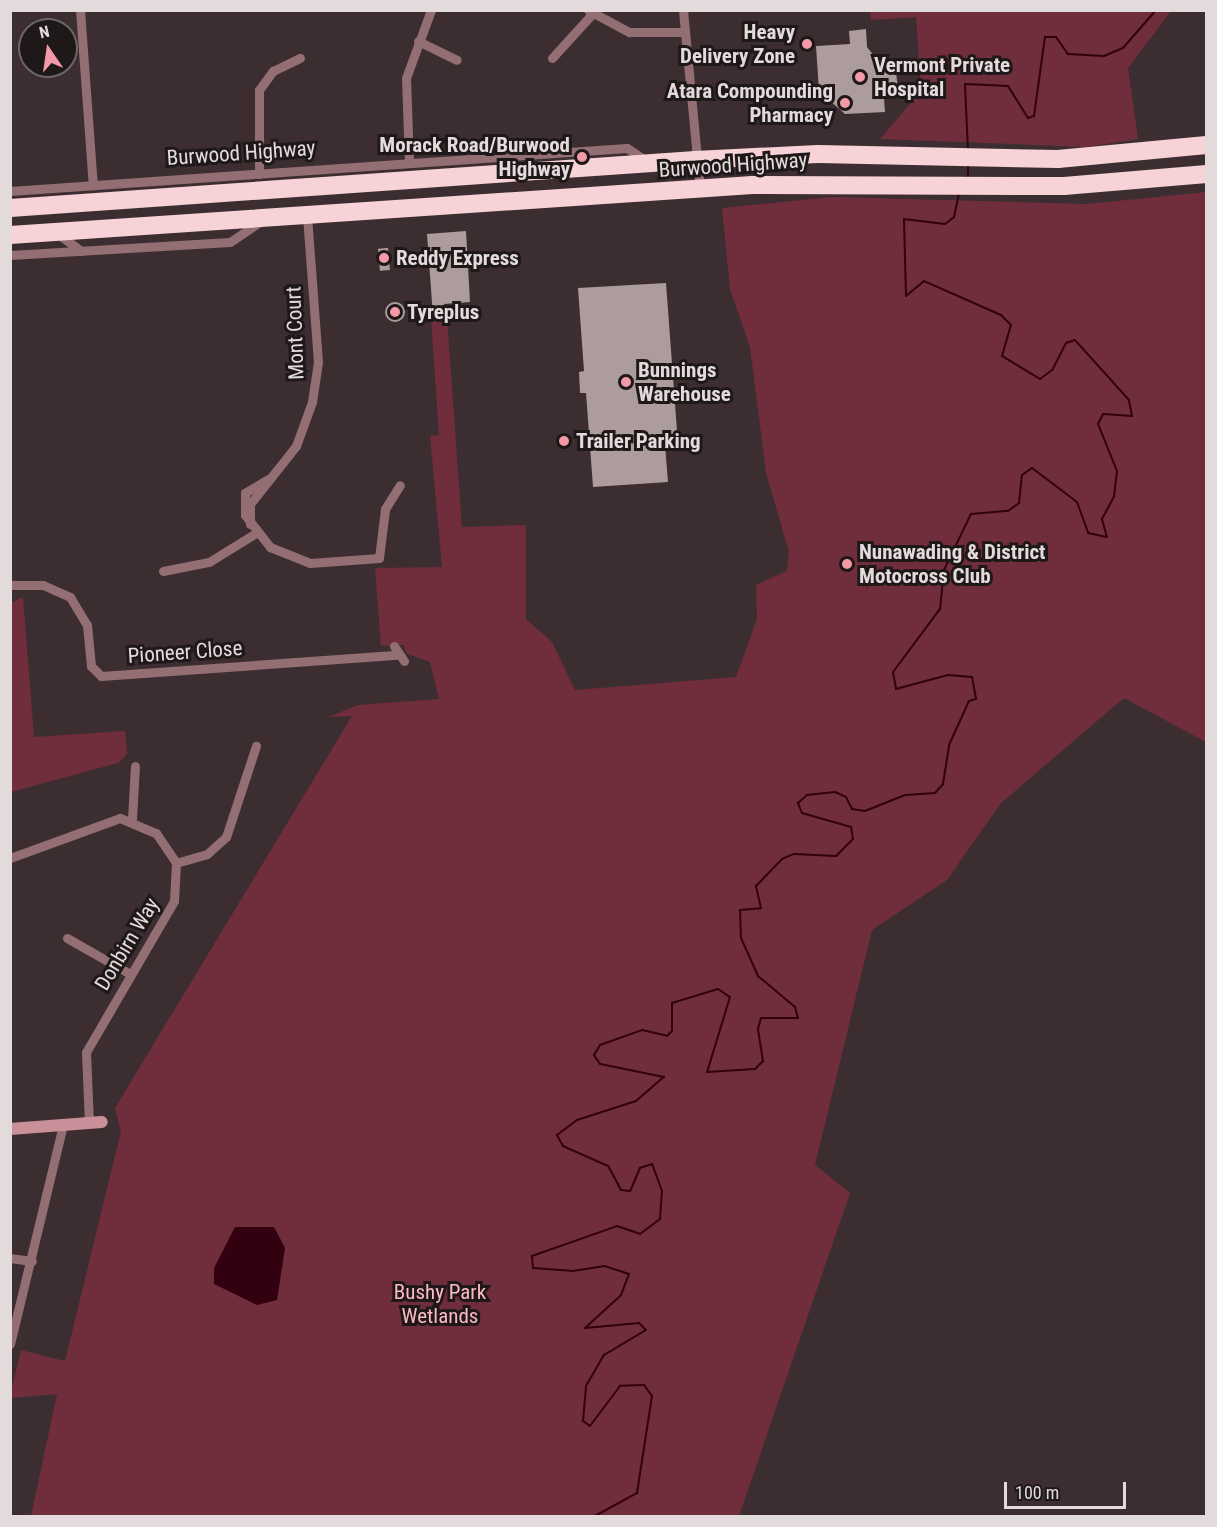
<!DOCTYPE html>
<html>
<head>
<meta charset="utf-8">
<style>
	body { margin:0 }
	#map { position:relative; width:1217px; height:1527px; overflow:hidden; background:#3c2e30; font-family:"Roboto Condensed",sans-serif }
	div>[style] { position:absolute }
	.green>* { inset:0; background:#702d3c }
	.water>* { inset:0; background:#32000e }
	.stream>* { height:2px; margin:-1px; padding:0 1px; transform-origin:1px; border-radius:1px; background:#32000e }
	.building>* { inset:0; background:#ad9c9e; transform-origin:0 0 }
	.round { border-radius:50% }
	.street>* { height:9px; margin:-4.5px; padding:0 4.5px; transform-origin:4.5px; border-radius:4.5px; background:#936f74 }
	.secondary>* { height:12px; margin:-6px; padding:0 6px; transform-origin:6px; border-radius:6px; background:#ca9099 }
	.highway>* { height:18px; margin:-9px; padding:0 9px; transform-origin:9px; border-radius:9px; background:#f7d2d7 }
	.dots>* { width:16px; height:16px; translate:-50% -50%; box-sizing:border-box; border:3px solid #1f1819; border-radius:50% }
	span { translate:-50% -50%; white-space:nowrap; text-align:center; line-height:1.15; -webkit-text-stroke:6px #1f1819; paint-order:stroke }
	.poi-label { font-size:21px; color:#e3dadb; font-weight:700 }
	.right { translate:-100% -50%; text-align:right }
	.left { translate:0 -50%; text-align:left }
	.street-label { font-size:21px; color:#e3dadb }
	.park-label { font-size:21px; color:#febac4 }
	.frame { position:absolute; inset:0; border:12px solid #e3dadb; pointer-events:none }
	.north { position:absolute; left:18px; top:18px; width:60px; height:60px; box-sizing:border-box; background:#1f1819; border:2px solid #6d6667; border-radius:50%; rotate:347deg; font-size:16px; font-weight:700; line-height:24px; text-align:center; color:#e3dadb }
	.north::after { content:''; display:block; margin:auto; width:21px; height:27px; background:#f39aa9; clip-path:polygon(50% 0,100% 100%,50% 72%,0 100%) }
	.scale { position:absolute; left:1004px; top:1482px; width:122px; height:27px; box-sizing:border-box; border:3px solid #e3dadb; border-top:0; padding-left:8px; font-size:18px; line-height:21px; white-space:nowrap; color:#e3dadb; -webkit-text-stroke:4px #1f1819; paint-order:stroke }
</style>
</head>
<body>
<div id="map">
	<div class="green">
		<i style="clip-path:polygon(870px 11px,870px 10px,1171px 11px,1128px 68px,1138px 139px,1087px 147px,880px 139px,921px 91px,916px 17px,871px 20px)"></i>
		<i style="clip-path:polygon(1206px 192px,1206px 742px,1124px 698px,1001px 803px,947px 880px,872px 930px,815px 1165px,850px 1193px,739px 1516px,31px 1516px,57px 1394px,11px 1398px,11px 1392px,21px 1350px,65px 1361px,121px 1131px,115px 1108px,352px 716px,328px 717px,358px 705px,439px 699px,430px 662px,407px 654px,403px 645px,381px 646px,375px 568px,442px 567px,430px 436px,439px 435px,431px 318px,447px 317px,462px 527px,526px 525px,526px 619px,552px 642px,575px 690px,736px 677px,757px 619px,756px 585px,787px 571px,789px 552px,766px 473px,750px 347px,730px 289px,722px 208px,832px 197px,1087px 204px)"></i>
		<i style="clip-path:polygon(23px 597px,34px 737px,125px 731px,127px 754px,118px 763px,11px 792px,11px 603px)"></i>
	</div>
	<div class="water">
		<i style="clip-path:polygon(235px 1227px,274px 1227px,285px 1248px,277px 1300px,257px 1305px,214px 1284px,214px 1268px)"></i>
	</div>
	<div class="stream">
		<i style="left:968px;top:151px;width:67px;rotate:-92.6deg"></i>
		<i style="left:965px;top:84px;width:43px;rotate:2.7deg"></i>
		<i style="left:1008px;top:86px;width:38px;rotate:58deg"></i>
		<i style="left:1028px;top:118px;width:6px;rotate:-18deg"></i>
		<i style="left:1034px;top:116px;width:80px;rotate:-82.1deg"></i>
		<i style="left:1045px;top:37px;width:11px"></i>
		<i style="left:1056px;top:37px;width:21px;rotate:55deg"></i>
		<i style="left:1068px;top:54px;width:36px;rotate:3deg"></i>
		<i style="left:1104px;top:56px;width:21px;rotate:-23deg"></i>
		<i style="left:1123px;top:48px;width:50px;rotate:-49deg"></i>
		<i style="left:968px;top:178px;width:12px;rotate:-90deg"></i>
		<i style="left:595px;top:1516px;width:48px;rotate:-28.7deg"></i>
		<i style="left:637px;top:1493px;width:98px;rotate:-81.2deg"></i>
		<i style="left:652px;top:1396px;width:14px;rotate:-126deg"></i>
		<i style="left:644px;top:1385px;width:24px;rotate:178deg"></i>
		<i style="left:620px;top:1386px;width:50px;rotate:126.9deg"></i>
		<i style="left:590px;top:1426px;width:9px;rotate:-144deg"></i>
		<i style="left:583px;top:1421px;width:35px;rotate:-85deg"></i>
		<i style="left:586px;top:1386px;width:36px;rotate:-60deg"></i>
		<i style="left:604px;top:1355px;width:49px;rotate:-30.8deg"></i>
		<i style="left:646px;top:1330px;width:10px;rotate:-135deg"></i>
		<i style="left:639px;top:1323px;width:54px;rotate:174.7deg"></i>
		<i style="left:585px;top:1328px;width:49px;rotate:-42.5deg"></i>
		<i style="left:621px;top:1295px;width:22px;rotate:-69deg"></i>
		<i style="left:629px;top:1274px;width:25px;rotate:-162deg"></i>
		<i style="left:605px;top:1266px;width:31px;rotate:171deg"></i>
		<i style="left:574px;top:1271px;width:41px;rotate:-175.8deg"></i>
		<i style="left:533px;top:1268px;width:12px;rotate:-95deg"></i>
		<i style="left:532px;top:1256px;width:90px;rotate:-19.4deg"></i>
		<i style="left:617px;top:1226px;width:24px;rotate:19deg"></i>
		<i style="left:640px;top:1234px;width:25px;rotate:-37deg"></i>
		<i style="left:660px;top:1219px;width:28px;rotate:-86deg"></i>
		<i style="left:662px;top:1191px;width:29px;rotate:-110deg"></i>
		<i style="left:652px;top:1164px;width:13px;rotate:162deg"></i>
		<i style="left:640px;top:1168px;width:25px;rotate:113deg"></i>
		<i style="left:630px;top:1191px;width:9px;rotate:-174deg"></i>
		<i style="left:621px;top:1190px;width:27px;rotate:-118deg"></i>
		<i style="left:608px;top:1166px;width:49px;rotate:-156deg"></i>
		<i style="left:563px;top:1146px;width:13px;rotate:-119deg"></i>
		<i style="left:557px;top:1135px;width:25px;rotate:-37deg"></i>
		<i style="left:577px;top:1120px;width:62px;rotate:-17.9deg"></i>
		<i style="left:636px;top:1101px;width:37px;rotate:-41deg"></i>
		<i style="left:664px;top:1077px;width:65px;rotate:-168.5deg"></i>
		<i style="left:600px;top:1064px;width:11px;rotate:-124deg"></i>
		<i style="left:594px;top:1055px;width:12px;rotate:-59deg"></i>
		<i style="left:600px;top:1045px;width:45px;rotate:-19.7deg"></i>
		<i style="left:642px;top:1030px;width:26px;rotate:13deg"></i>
		<i style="left:667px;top:1036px;width:7px;rotate:-45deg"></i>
		<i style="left:672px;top:1031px;width:28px;rotate:-90deg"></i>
		<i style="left:672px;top:1003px;width:48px;rotate:-16.9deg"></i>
		<i style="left:718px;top:989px;width:14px;rotate:34deg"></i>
		<i style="left:730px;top:997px;width:78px;rotate:107deg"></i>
		<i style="left:707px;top:1072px;width:48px;rotate:-3.6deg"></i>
		<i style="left:755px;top:1069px;width:11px;rotate:-45deg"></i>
		<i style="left:763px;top:1061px;width:32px;rotate:-99deg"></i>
		<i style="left:758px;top:1029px;width:11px;rotate:-75deg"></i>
		<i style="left:761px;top:1018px;width:37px"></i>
		<i style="left:798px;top:1018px;width:11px;rotate:-105deg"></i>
		<i style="left:795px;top:1007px;width:48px;rotate:-140deg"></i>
		<i style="left:758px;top:976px;width:42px;rotate:-114.1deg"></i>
		<i style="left:741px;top:938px;width:28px;rotate:-92deg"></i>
		<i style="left:740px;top:910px;width:21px;rotate:-5deg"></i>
		<i style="left:761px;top:908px;width:23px;rotate:-103deg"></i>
		<i style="left:756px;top:886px;width:37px;rotate:-46deg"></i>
		<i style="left:782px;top:859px;width:13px;rotate:-23deg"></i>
		<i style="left:794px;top:854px;width:42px;rotate:2.7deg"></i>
		<i style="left:836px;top:856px;width:24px;rotate:-45deg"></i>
		<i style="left:853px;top:839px;width:12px;rotate:-99deg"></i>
		<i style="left:851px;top:827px;width:51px;rotate:-164.1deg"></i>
		<i style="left:802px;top:813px;width:11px;rotate:-112deg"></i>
		<i style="left:798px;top:803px;width:12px;rotate:-42deg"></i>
		<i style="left:807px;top:795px;width:28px;rotate:-6deg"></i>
		<i style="left:835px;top:792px;width:12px;rotate:24deg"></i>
		<i style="left:846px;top:797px;width:13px;rotate:63deg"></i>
		<i style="left:852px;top:809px;width:13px;rotate:9deg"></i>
		<i style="left:865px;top:811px;width:43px;rotate:-21.8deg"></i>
		<i style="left:905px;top:795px;width:30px;rotate:-4deg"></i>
		<i style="left:935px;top:793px;width:12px;rotate:-48deg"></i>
		<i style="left:943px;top:784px;width:39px;rotate:-81deg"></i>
		<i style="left:949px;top:745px;width:48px;rotate:-65.6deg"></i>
		<i style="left:969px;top:701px;width:7px;rotate:-16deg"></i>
		<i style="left:976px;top:699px;width:22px;rotate:-100deg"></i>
		<i style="left:972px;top:677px;width:24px;rotate:-175deg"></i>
		<i style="left:948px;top:675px;width:54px;rotate:164.9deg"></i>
		<i style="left:896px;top:689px;width:17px;rotate:-100deg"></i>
		<i style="left:893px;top:672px;width:79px;rotate:-53.3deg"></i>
		<i style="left:940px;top:609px;width:39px;rotate:-84deg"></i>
		<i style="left:944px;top:570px;width:62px;rotate:-64.3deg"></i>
		<i style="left:971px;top:514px;width:37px;rotate:-5deg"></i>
		<i style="left:1008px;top:511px;width:14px;rotate:-36deg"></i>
		<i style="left:1019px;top:503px;width:28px;rotate:-84deg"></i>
		<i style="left:1022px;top:475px;width:12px;rotate:-35deg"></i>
		<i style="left:1032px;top:468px;width:56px;rotate:37.1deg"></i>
		<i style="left:1077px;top:502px;width:33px;rotate:70deg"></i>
		<i style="left:1088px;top:533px;width:19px;rotate:12deg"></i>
		<i style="left:1107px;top:537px;width:19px;rotate:-106deg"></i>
		<i style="left:1102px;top:519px;width:26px;rotate:-62deg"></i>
		<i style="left:1114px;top:496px;width:25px;rotate:-83deg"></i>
		<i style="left:1117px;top:471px;width:51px;rotate:-112deg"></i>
		<i style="left:1098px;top:424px;width:11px;rotate:-63deg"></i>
		<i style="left:1103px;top:414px;width:29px;rotate:4deg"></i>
		<i style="left:1132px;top:416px;width:16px;rotate:-101deg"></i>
		<i style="left:1129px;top:400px;width:81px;rotate:-132deg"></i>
		<i style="left:1075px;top:340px;width:9px;rotate:162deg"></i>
		<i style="left:1066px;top:343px;width:30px;rotate:117deg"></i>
		<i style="left:1052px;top:370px;width:15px;rotate:143deg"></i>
		<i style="left:1040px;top:379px;width:44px;rotate:-148.8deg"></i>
		<i style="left:1002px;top:356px;width:32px;rotate:-74deg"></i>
		<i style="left:1011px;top:325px;width:14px;rotate:-135deg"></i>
		<i style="left:1001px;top:315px;width:84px;rotate:-156.2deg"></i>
		<i style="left:924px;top:281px;width:23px;rotate:140deg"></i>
		<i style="left:906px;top:296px;width:77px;rotate:-91.5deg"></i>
		<i style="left:904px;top:219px;width:41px;rotate:7deg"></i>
		<i style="left:945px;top:224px;width:11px;rotate:-38deg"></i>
		<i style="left:954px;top:217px;width:24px;rotate:-78deg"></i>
	</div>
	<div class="building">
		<i style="clip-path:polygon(866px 29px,867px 47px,881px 65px,895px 64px,899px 97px,884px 98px,885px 112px,845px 114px,819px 91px,816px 46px,850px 44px,849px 31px)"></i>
		<i style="clip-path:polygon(466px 231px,470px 302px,444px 304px,444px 315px,433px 316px,427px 234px)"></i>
		<i style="left:388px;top:248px;width:22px;height:10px;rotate:85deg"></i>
		<i style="clip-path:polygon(666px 283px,678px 444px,665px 445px,668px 482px,593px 487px,586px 393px,580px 393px,579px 372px,584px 371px,578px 288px)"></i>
		<i class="round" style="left:385px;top:302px;width:20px;height:20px"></i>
	</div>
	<div class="street">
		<i style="left:80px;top:10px;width:176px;rotate:85.8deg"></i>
		<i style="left:588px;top:10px;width:47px;rotate:28.2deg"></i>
		<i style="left:629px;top:32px;width:55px"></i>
		<i style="left:683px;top:10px;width:180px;rotate:84.6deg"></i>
		<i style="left:418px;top:41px;width:43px;rotate:26deg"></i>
		<i style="left:552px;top:58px;width:59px;rotate:-47.7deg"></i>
		<i style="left:409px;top:163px;width:85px;rotate:-92deg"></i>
		<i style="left:406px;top:78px;width:72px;rotate:-69.8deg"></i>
		<i style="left:259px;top:174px;width:84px;rotate:-90deg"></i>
		<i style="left:259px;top:90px;width:24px;rotate:-54deg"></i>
		<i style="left:273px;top:71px;width:30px;rotate:-26deg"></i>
		<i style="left:10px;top:191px;width:618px;rotate:-3.99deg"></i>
		<i style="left:627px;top:148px;width:27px;rotate:34deg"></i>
		<i style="left:58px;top:234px;width:29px;rotate:36deg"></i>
		<i style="left:10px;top:255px;width:220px;rotate:-3.4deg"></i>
		<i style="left:230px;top:242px;width:40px;rotate:-34deg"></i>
		<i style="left:268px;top:479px;width:27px;rotate:149deg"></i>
		<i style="left:245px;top:493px;width:22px;rotate:90deg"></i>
		<i style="left:245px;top:515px;width:41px;rotate:52deg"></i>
		<i style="left:270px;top:547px;width:43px;rotate:21.8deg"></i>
		<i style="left:310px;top:563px;width:69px;rotate:-4.1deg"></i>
		<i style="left:379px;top:558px;width:49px;rotate:-83deg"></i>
		<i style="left:385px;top:509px;width:28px;rotate:-58deg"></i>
		<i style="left:250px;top:524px;width:20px;rotate:-90deg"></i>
		<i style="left:250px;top:504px;width:74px;rotate:-51.6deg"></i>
		<i style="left:296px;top:446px;width:47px;rotate:-70deg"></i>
		<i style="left:312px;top:402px;width:40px;rotate:-81.5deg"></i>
		<i style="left:318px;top:362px;width:145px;rotate:-94.3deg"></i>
		<i style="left:163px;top:571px;width:47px;rotate:-11.1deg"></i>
		<i style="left:209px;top:562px;width:55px;rotate:-31.7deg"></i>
		<i style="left:10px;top:585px;width:33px"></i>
		<i style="left:43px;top:585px;width:30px;rotate:24deg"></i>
		<i style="left:70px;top:597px;width:33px;rotate:59deg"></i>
		<i style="left:87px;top:625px;width:41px;rotate:84.4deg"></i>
		<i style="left:91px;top:666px;width:14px;rotate:45deg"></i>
		<i style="left:101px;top:676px;width:297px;rotate:-4.1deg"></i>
		<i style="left:394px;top:646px;width:18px;rotate:56deg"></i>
		<i style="left:132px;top:819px;width:53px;rotate:-86.8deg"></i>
		<i style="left:10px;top:858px;width:117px;rotate:-20deg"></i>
		<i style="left:120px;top:818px;width:39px;rotate:23deg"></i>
		<i style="left:156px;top:833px;width:36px;rotate:56deg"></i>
		<i style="left:176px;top:863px;width:38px;rotate:93deg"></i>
		<i style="left:174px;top:901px;width:175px;rotate:120.2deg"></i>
		<i style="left:86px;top:1052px;width:71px;rotate:87.6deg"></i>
		<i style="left:176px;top:863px;width:32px;rotate:-16deg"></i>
		<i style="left:207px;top:854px;width:25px;rotate:-42deg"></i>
		<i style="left:226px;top:837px;width:96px;rotate:-71.8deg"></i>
		<i style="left:67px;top:938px;width:73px;rotate:29.7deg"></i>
		<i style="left:10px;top:1258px;width:22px;rotate:8deg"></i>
		<i style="left:10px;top:1344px;width:225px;rotate:-76.4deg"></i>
	</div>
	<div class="secondary">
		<i style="left:10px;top:1129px;width:92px;rotate:-4.4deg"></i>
	</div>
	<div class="highway">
		<i style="left:10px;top:208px;width:687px;rotate:-4.01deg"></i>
		<i style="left:695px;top:160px;width:123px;rotate:-2.8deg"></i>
		<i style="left:818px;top:154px;width:240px;rotate:1.2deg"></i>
		<i style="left:1058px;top:159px;width:149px;rotate:-5.4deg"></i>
		<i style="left:10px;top:235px;width:744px;rotate:-3.86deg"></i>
		<i style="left:752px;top:185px;width:312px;rotate:0.2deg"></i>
		<i style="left:1064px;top:186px;width:143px;rotate:-4.8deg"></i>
	</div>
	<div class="dots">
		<i style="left:807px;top:44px;background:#f39aa9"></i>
		<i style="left:860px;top:77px;background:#f39aa9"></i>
		<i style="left:845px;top:103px;background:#f39aa9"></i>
		<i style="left:582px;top:157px;background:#f39aa9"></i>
		<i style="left:384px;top:258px;background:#f39aa9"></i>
		<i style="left:395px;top:312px;background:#f39aa9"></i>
		<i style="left:626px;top:382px;background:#f39aa9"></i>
		<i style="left:564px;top:441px;background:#f39aa9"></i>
		<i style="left:847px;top:564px;background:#f39aa9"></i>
	</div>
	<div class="poi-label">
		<span class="right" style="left:795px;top:44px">Heavy<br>Delivery Zone</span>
		<span class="left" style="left:874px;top:77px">Vermont Private<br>Hospital</span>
		<span class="right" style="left:833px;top:103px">Atara Compounding<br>Pharmacy</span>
		<span class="right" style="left:570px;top:157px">Morack Road/Burwood<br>Highway</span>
		<span class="left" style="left:396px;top:258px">Reddy Express</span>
		<span class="left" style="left:407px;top:312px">Tyreplus</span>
		<span class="left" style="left:638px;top:382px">Bunnings<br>Warehouse</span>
		<span class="left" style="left:576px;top:441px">Trailer Parking</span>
		<span class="left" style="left:859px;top:564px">Nunawading &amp; District<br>Motocross Club</span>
	</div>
	<div class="street-label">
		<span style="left:241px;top:153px;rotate:-4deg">Burwood Highway</span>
		<span style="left:733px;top:165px;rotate:-4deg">Burwood Highway</span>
		<span style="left:295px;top:333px;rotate:-92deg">Mont Court</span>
		<span style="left:185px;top:652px;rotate:-4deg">Pioneer Close</span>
		<span style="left:127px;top:944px;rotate:-59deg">Donbirn Way</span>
	</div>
	<div class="park-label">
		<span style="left:440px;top:1304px">Bushy Park<br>Wetlands</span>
	</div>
	<div class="frame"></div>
	<div class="north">N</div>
	<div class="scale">100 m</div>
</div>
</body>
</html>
